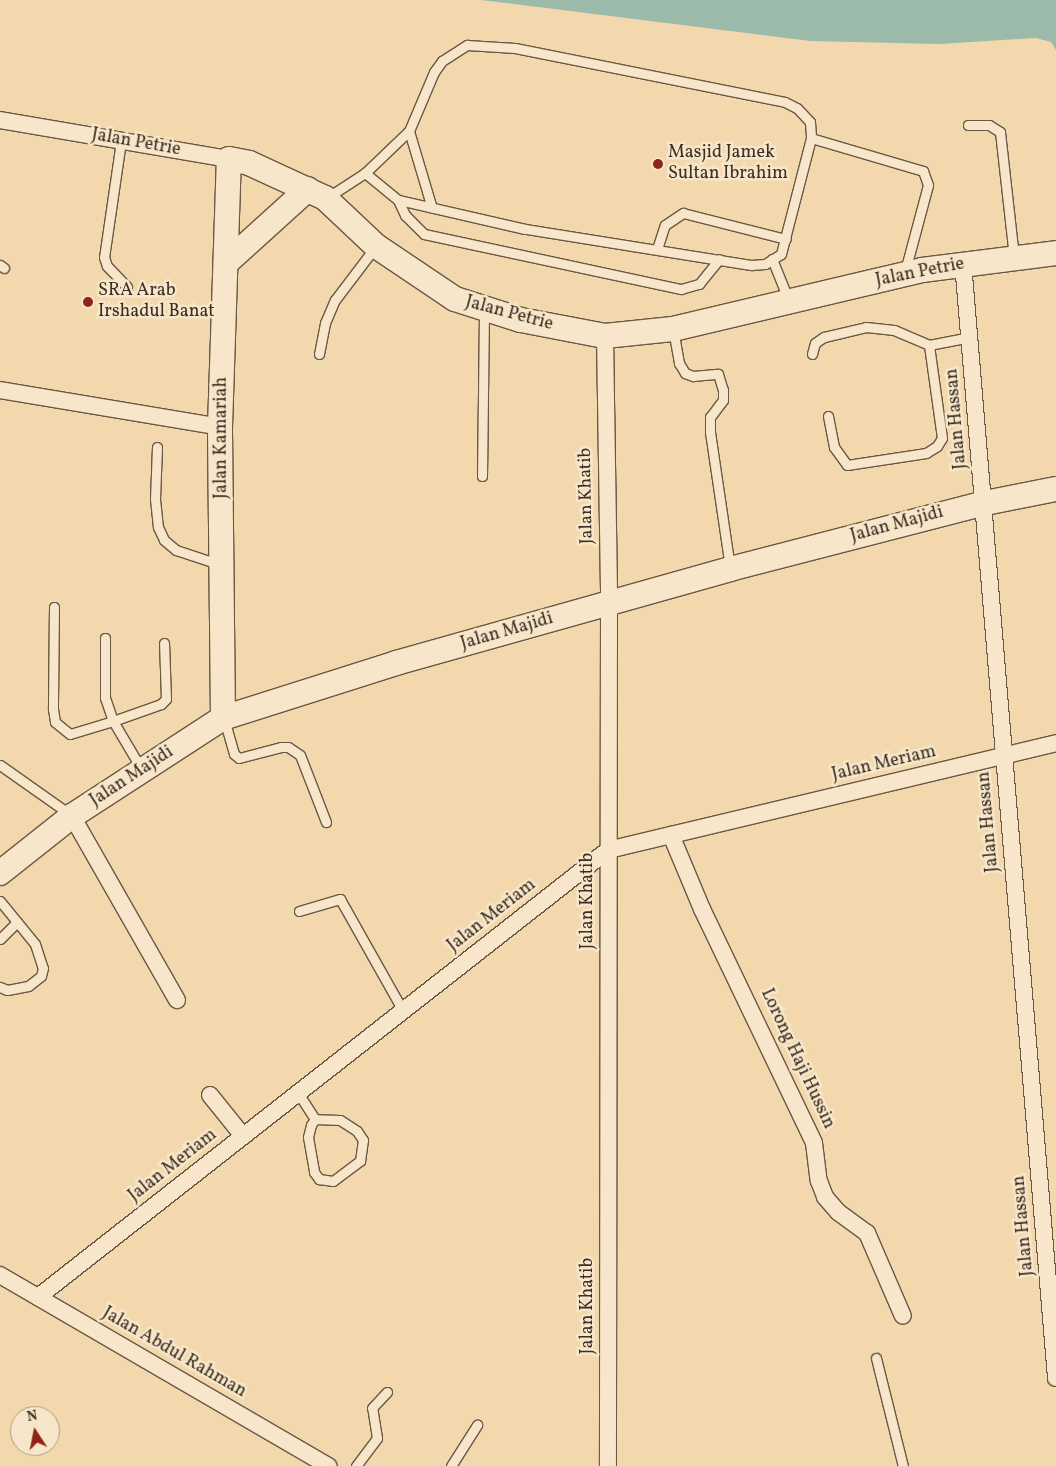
<!DOCTYPE html>
<html>
<head>
<meta charset="utf-8">
<style>
	body { margin:0 }
	#map { position:relative; width:1056px; height:1466px; overflow:hidden; background:#f2d8ac; font-family:Vollkorn,serif }
	div>[style] { position:absolute }
	.water>* { inset:0; background:#9bbaa9 }
	.roads { filter:drop-shadow(1px 0 #695845) drop-shadow(-1px 0 #695845) drop-shadow(0 1px #695845) drop-shadow(0 -1px #695845) }
	.lane>* { height:9px; margin:-4.5px; padding:0 4.5px; transform-origin:4.5px; border-radius:4.5px; background:#f7e6c9 }
	.street>* { height:16px; margin:-8px; padding:0 8px; transform-origin:8px; border-radius:8px; background:#f7e6c9 }
	.secondary>* { height:24px; margin:-12px; padding:0 12px; transform-origin:12px; border-radius:12px; background:#f7e6c9 }
	.dots>* { width:14px; height:14px; translate:-50% -50%; box-sizing:border-box; border:2px solid #f7e6c9; border-radius:50% }
	span { translate:-50% -50%; white-space:nowrap; text-align:center; line-height:1.15; -webkit-text-stroke:5px #f7e6c9; paint-order:stroke }
	.street-label { font-size:18px; color:#3b2e23 }
	.poi-label { font-size:18px; color:#3b2e23 }
	.left { translate:0 -50%; text-align:left }
	.north { position:absolute; left:10px; top:1406px; width:50px; height:50px; box-sizing:border-box; background:#f7e6c9; border:1px solid #ac9c87; border-radius:50%; rotate:349deg; font-size:14px; font-weight:700; line-height:20px; text-align:center; color:#3b2e23 }
	.north::after { content:''; display:block; margin:auto; width:18px; height:22px; background:#8f2418; clip-path:polygon(50% 0,100% 100%,50% 72%,0 100%) }
</style>
</head>
<body>
<div id="map">
	<div class="water">
		<i style="clip-path:polygon(481px 0,1056px 0,1056px 50px,1051px 42px,1036px 38px,939px 44px,810px 41px)"></i>
	</div>
	<div class="roads">
		<div class="lane">
			<i style="left:968px;top:125px;width:21px"></i>
			<i style="left:989px;top:125px;width:13px;rotate:32deg"></i>
			<i style="left:1000px;top:132px;width:126px;rotate:83.6deg"></i>
			<i style="left:409px;top:131px;width:80px;rotate:73.4deg"></i>
			<i style="left:811px;top:138px;width:117px;rotate:16.4deg"></i>
			<i style="left:923px;top:171px;width:15px;rotate:70deg"></i>
			<i style="left:928px;top:185px;width:89px;rotate:105deg"></i>
			<i style="left:121px;top:141px;width:117px;rotate:98.3deg"></i>
			<i style="left:104px;top:257px;width:9px;rotate:72deg"></i>
			<i style="left:107px;top:266px;width:29px;rotate:46deg"></i>
			<i style="left:328px;top:197px;width:44px;rotate:-33deg"></i>
			<i style="left:365px;top:173px;width:61px;rotate:-43.7deg"></i>
			<i style="left:409px;top:131px;width:64px;rotate:-67deg"></i>
			<i style="left:434px;top:72px;width:14px;rotate:-54deg"></i>
			<i style="left:442px;top:61px;width:30px;rotate:-33deg"></i>
			<i style="left:467px;top:45px;width:48px;rotate:3.6deg"></i>
			<i style="left:515px;top:48px;width:275px;rotate:11.3deg"></i>
			<i style="left:785px;top:102px;width:13px;rotate:27deg"></i>
			<i style="left:797px;top:108px;width:19px;rotate:47deg"></i>
			<i style="left:810px;top:122px;width:16px;rotate:86deg"></i>
			<i style="left:811px;top:138px;width:120px;rotate:104.5deg"></i>
			<i style="left:781px;top:254px;width:19px;rotate:148deg"></i>
			<i style="left:765px;top:264px;width:14px;rotate:176deg"></i>
			<i style="left:751px;top:265px;width:229px;rotate:-170.9deg"></i>
			<i style="left:525px;top:229px;width:130px;rotate:-167.1deg"></i>
			<i style="left:398px;top:200px;width:43px;rotate:-140.7deg"></i>
			<i style="left:398px;top:200px;width:17px;rotate:65deg"></i>
			<i style="left:405px;top:215px;width:27px;rotate:45deg"></i>
			<i style="left:424px;top:234px;width:263px;rotate:12.1deg"></i>
			<i style="left:681px;top:289px;width:19px;rotate:-16deg"></i>
			<i style="left:699px;top:284px;width:32px;rotate:-51deg"></i>
			<i style="left:657px;top:249px;width:25px;rotate:-72deg"></i>
			<i style="left:665px;top:225px;width:22px;rotate:-34deg"></i>
			<i style="left:683px;top:213px;width:106px;rotate:14.2deg"></i>
			<i style="left:772px;top:259px;width:45px;rotate:68deg"></i>
			<i style="left:0;top:265px;width:5px;rotate:37deg"></i>
			<i style="left:673px;top:329px;width:35px;rotate:80deg"></i>
			<i style="left:679px;top:363px;width:12px;rotate:59deg"></i>
			<i style="left:685px;top:373px;width:9px;rotate:21deg"></i>
			<i style="left:693px;top:376px;width:25px;rotate:-5deg"></i>
			<i style="left:718px;top:374px;width:17px;rotate:73deg"></i>
			<i style="left:723px;top:390px;width:10px;rotate:90deg"></i>
			<i style="left:723px;top:400px;width:21px;rotate:127deg"></i>
			<i style="left:710px;top:417px;width:15px;rotate:90deg"></i>
			<i style="left:710px;top:432px;width:136px;rotate:81.6deg"></i>
			<i style="left:319px;top:354px;width:32px;rotate:-79deg"></i>
			<i style="left:325px;top:323px;width:25px;rotate:-67deg"></i>
			<i style="left:335px;top:300px;width:68px;rotate:-52.8deg"></i>
			<i style="left:812px;top:354px;width:11px;rotate:-75deg"></i>
			<i style="left:815px;top:343px;width:11px;rotate:-34deg"></i>
			<i style="left:824px;top:337px;width:43px;rotate:-13.4deg"></i>
			<i style="left:866px;top:327px;width:28px;rotate:6deg"></i>
			<i style="left:894px;top:330px;width:38px;rotate:23deg"></i>
			<i style="left:929px;top:345px;width:42px;rotate:-11deg"></i>
			<i style="left:828px;top:416px;width:32px;rotate:79deg"></i>
			<i style="left:834px;top:447px;width:22px;rotate:54deg"></i>
			<i style="left:847px;top:465px;width:80px;rotate:-8.6deg"></i>
			<i style="left:926px;top:453px;width:13px;rotate:-32deg"></i>
			<i style="left:937px;top:446px;width:9px;rotate:-58deg"></i>
			<i style="left:942px;top:438px;width:94px;rotate:-98deg"></i>
			<i style="left:157px;top:447px;width:52px;rotate:92.2deg"></i>
			<i style="left:155px;top:499px;width:28px;rotate:84deg"></i>
			<i style="left:158px;top:527px;width:14px;rotate:65deg"></i>
			<i style="left:164px;top:540px;width:16px;rotate:40deg"></i>
			<i style="left:176px;top:550px;width:47px;rotate:18.4deg"></i>
			<i style="left:482px;top:476px;width:167px;rotate:-89.3deg"></i>
			<i style="left:54px;top:607px;width:102px;rotate:90.6deg"></i>
			<i style="left:53px;top:709px;width:13px;rotate:81deg"></i>
			<i style="left:55px;top:722px;width:19px;rotate:39deg"></i>
			<i style="left:70px;top:734px;width:45px;rotate:-16.8deg"></i>
			<i style="left:113px;top:721px;width:24px;rotate:-109deg"></i>
			<i style="left:105px;top:698px;width:60px;rotate:-90deg"></i>
			<i style="left:224px;top:719px;width:36px;rotate:74deg"></i>
			<i style="left:234px;top:754px;width:6px;rotate:39deg"></i>
			<i style="left:239px;top:758px;width:43px;rotate:-14.7deg"></i>
			<i style="left:281px;top:747px;width:7px"></i>
			<i style="left:288px;top:747px;width:14px;rotate:34deg"></i>
			<i style="left:300px;top:755px;width:72px;rotate:68.8deg"></i>
			<i style="left:0;top:765px;width:87px;rotate:35.2deg"></i>
			<i style="left:142px;top:770px;width:57px;rotate:-120.6deg"></i>
			<i style="left:113px;top:721px;width:51px;rotate:-19.5deg"></i>
			<i style="left:161px;top:704px;width:7px;rotate:-45deg"></i>
			<i style="left:166px;top:699px;width:56px;rotate:-92deg"></i>
			<i style="left:0;top:901px;width:55px;rotate:50.9deg"></i>
			<i style="left:35px;top:944px;width:25px;rotate:72deg"></i>
			<i style="left:43px;top:968px;width:8px;rotate:104deg"></i>
			<i style="left:41px;top:976px;width:16px;rotate:142deg"></i>
			<i style="left:28px;top:986px;width:21px;rotate:169deg"></i>
			<i style="left:7px;top:990px;width:8px;rotate:-157deg"></i>
			<i style="left:299px;top:911px;width:43px;rotate:-16.3deg"></i>
			<i style="left:340px;top:899px;width:129px;rotate:60.6deg"></i>
			<i style="left:0;top:939px;width:24px;rotate:-45deg"></i>
			<i style="left:298px;top:1093px;width:31px;rotate:57deg"></i>
			<i style="left:315px;top:1119px;width:7px;rotate:124deg"></i>
			<i style="left:311px;top:1125px;width:12px;rotate:104deg"></i>
			<i style="left:308px;top:1137px;width:36px;rotate:80deg"></i>
			<i style="left:314px;top:1172px;width:9px;rotate:54deg"></i>
			<i style="left:319px;top:1179px;width:14px;rotate:8deg"></i>
			<i style="left:333px;top:1181px;width:34px;rotate:-37deg"></i>
			<i style="left:360px;top:1161px;width:21px;rotate:-82deg"></i>
			<i style="left:363px;top:1140px;width:11px;rotate:-124deg"></i>
			<i style="left:357px;top:1131px;width:20px;rotate:-147deg"></i>
			<i style="left:340px;top:1120px;width:25px;rotate:-178deg"></i>
			<i style="left:876px;top:1358px;width:111px;rotate:76deg"></i>
			<i style="left:356px;top:1466px;width:35px;rotate:-53deg"></i>
			<i style="left:377px;top:1438px;width:30px;rotate:-99deg"></i>
			<i style="left:372px;top:1408px;width:22px;rotate:-47deg"></i>
			<i style="left:451px;top:1466px;width:49px;rotate:-57.6deg"></i>
		</div>
		<div class="street">
			<i style="left:0;top:120px;width:232px;rotate:9.7deg"></i>
			<i style="left:963px;top:263px;width:1119px;rotate:85.23deg"></i>
			<i style="left:605px;top:336px;width:267px;rotate:89.1deg"></i>
			<i style="left:609px;top:603px;width:863px;rotate:90.07deg"></i>
			<i style="left:0;top:390px;width:223px;rotate:9.5deg"></i>
			<i style="left:72px;top:816px;width:212px;rotate:60.3deg"></i>
			<i style="left:671px;top:835px;width:80px;rotate:67.3deg"></i>
			<i style="left:702px;top:909px;width:259px;rotate:64.4deg"></i>
			<i style="left:814px;top:1143px;width:38px;rotate:83deg"></i>
			<i style="left:819px;top:1181px;width:17px;rotate:69deg"></i>
			<i style="left:825px;top:1197px;width:20px;rotate:49deg"></i>
			<i style="left:838px;top:1212px;width:36px;rotate:36deg"></i>
			<i style="left:867px;top:1233px;width:90px;rotate:66.6deg"></i>
			<i style="left:210px;top:1095px;width:53px;rotate:51.2deg"></i>
			<i style="left:0;top:1275px;width:380px;rotate:30.2deg"></i>
			<i style="left:38px;top:1297px;width:724px;rotate:-38.1deg"></i>
			<i style="left:608px;top:850px;width:461px;rotate:-13.4deg"></i>
		</div>
		<div class="secondary">
			<i style="left:226px;top:263px;width:110px;rotate:-42.1deg"></i>
			<i style="left:223px;top:718px;width:291px;rotate:-90.6deg"></i>
			<i style="left:220px;top:427px;width:268px;rotate:-88.1deg"></i>
			<i style="left:229px;top:159px;width:20px;rotate:11deg"></i>
			<i style="left:249px;top:163px;width:84px;rotate:24.7deg"></i>
			<i style="left:325px;top:198px;width:70px;rotate:43.3deg"></i>
			<i style="left:376px;top:246px;width:95px;rotate:33.9deg"></i>
			<i style="left:455px;top:299px;width:69px;rotate:17.7deg"></i>
			<i style="left:521px;top:320px;width:86px;rotate:10.8deg"></i>
			<i style="left:605px;top:336px;width:68px;rotate:-5.9deg"></i>
			<i style="left:673px;top:329px;width:256px;rotate:-13.3deg"></i>
			<i style="left:922px;top:270px;width:135px;rotate:-7.2deg"></i>
			<i style="left:0;top:873px;width:92px;rotate:-38.4deg"></i>
			<i style="left:72px;top:816px;width:180px;rotate:-33deg"></i>
			<i style="left:223px;top:718px;width:182px;rotate:-17.6deg"></i>
			<i style="left:396px;top:663px;width:347px;rotate:-15.7deg"></i>
			<i style="left:730px;top:569px;width:263px;rotate:-14.5deg"></i>
			<i style="left:985px;top:503px;width:72px;rotate:-11.2deg"></i>
		</div>
	</div>
	<div class="dots">
		<i style="left:658px;top:164px;background:#8f2418"></i>
		<i style="left:88px;top:302px;background:#8f2418"></i>
	</div>
	<div class="street-label">
		<span style="left:136px;top:143px;rotate:10deg">Jalan Petrie</span>
		<span style="left:920px;top:273px;rotate:-11deg">Jalan Petrie</span>
		<span style="left:509px;top:314px;rotate:15deg">Jalan Petrie</span>
		<span style="left:957px;top:419px;rotate:-95deg">Jalan Hassan</span>
		<span style="left:222px;top:438px;rotate:-90deg">Jalan Kamariah</span>
		<span style="left:587px;top:496px;rotate:-91deg">Jalan Khatib</span>
		<span style="left:897px;top:525px;rotate:-15deg">Jalan Majidi</span>
		<span style="left:507px;top:632px;rotate:-16deg">Jalan Majidi</span>
		<span style="left:884px;top:764px;rotate:-13deg">Jalan Meriam</span>
		<span style="left:132px;top:777px;rotate:-33deg">Jalan Majidi</span>
		<span style="left:989px;top:822px;rotate:-95deg">Jalan Hassan</span>
		<span style="left:588px;top:901px;rotate:-90deg">Jalan Khatib</span>
		<span style="left:492px;top:916px;rotate:-38deg">Jalan Meriam</span>
		<span style="left:797px;top:1059px;rotate:65deg">Lorong Haji Hussin</span>
		<span style="left:173px;top:1166px;rotate:-38deg">Jalan Meriam</span>
		<span style="left:1024px;top:1226px;rotate:-95deg">Jalan Hassan</span>
		<span style="left:588px;top:1306px;rotate:-90deg">Jalan Khatib</span>
		<span style="left:174px;top:1353px;rotate:30deg">Jalan Abdul Rahman</span>
	</div>
	<div class="poi-label">
		<span class="left" style="left:668px;top:164px">Masjid Jamek<br>Sultan Ibrahim</span>
		<span class="left" style="left:98px;top:302px">SRA Arab<br>Irshadul Banat</span>
	</div>
	<div class="north">N</div>
</div>
</body>
</html>
